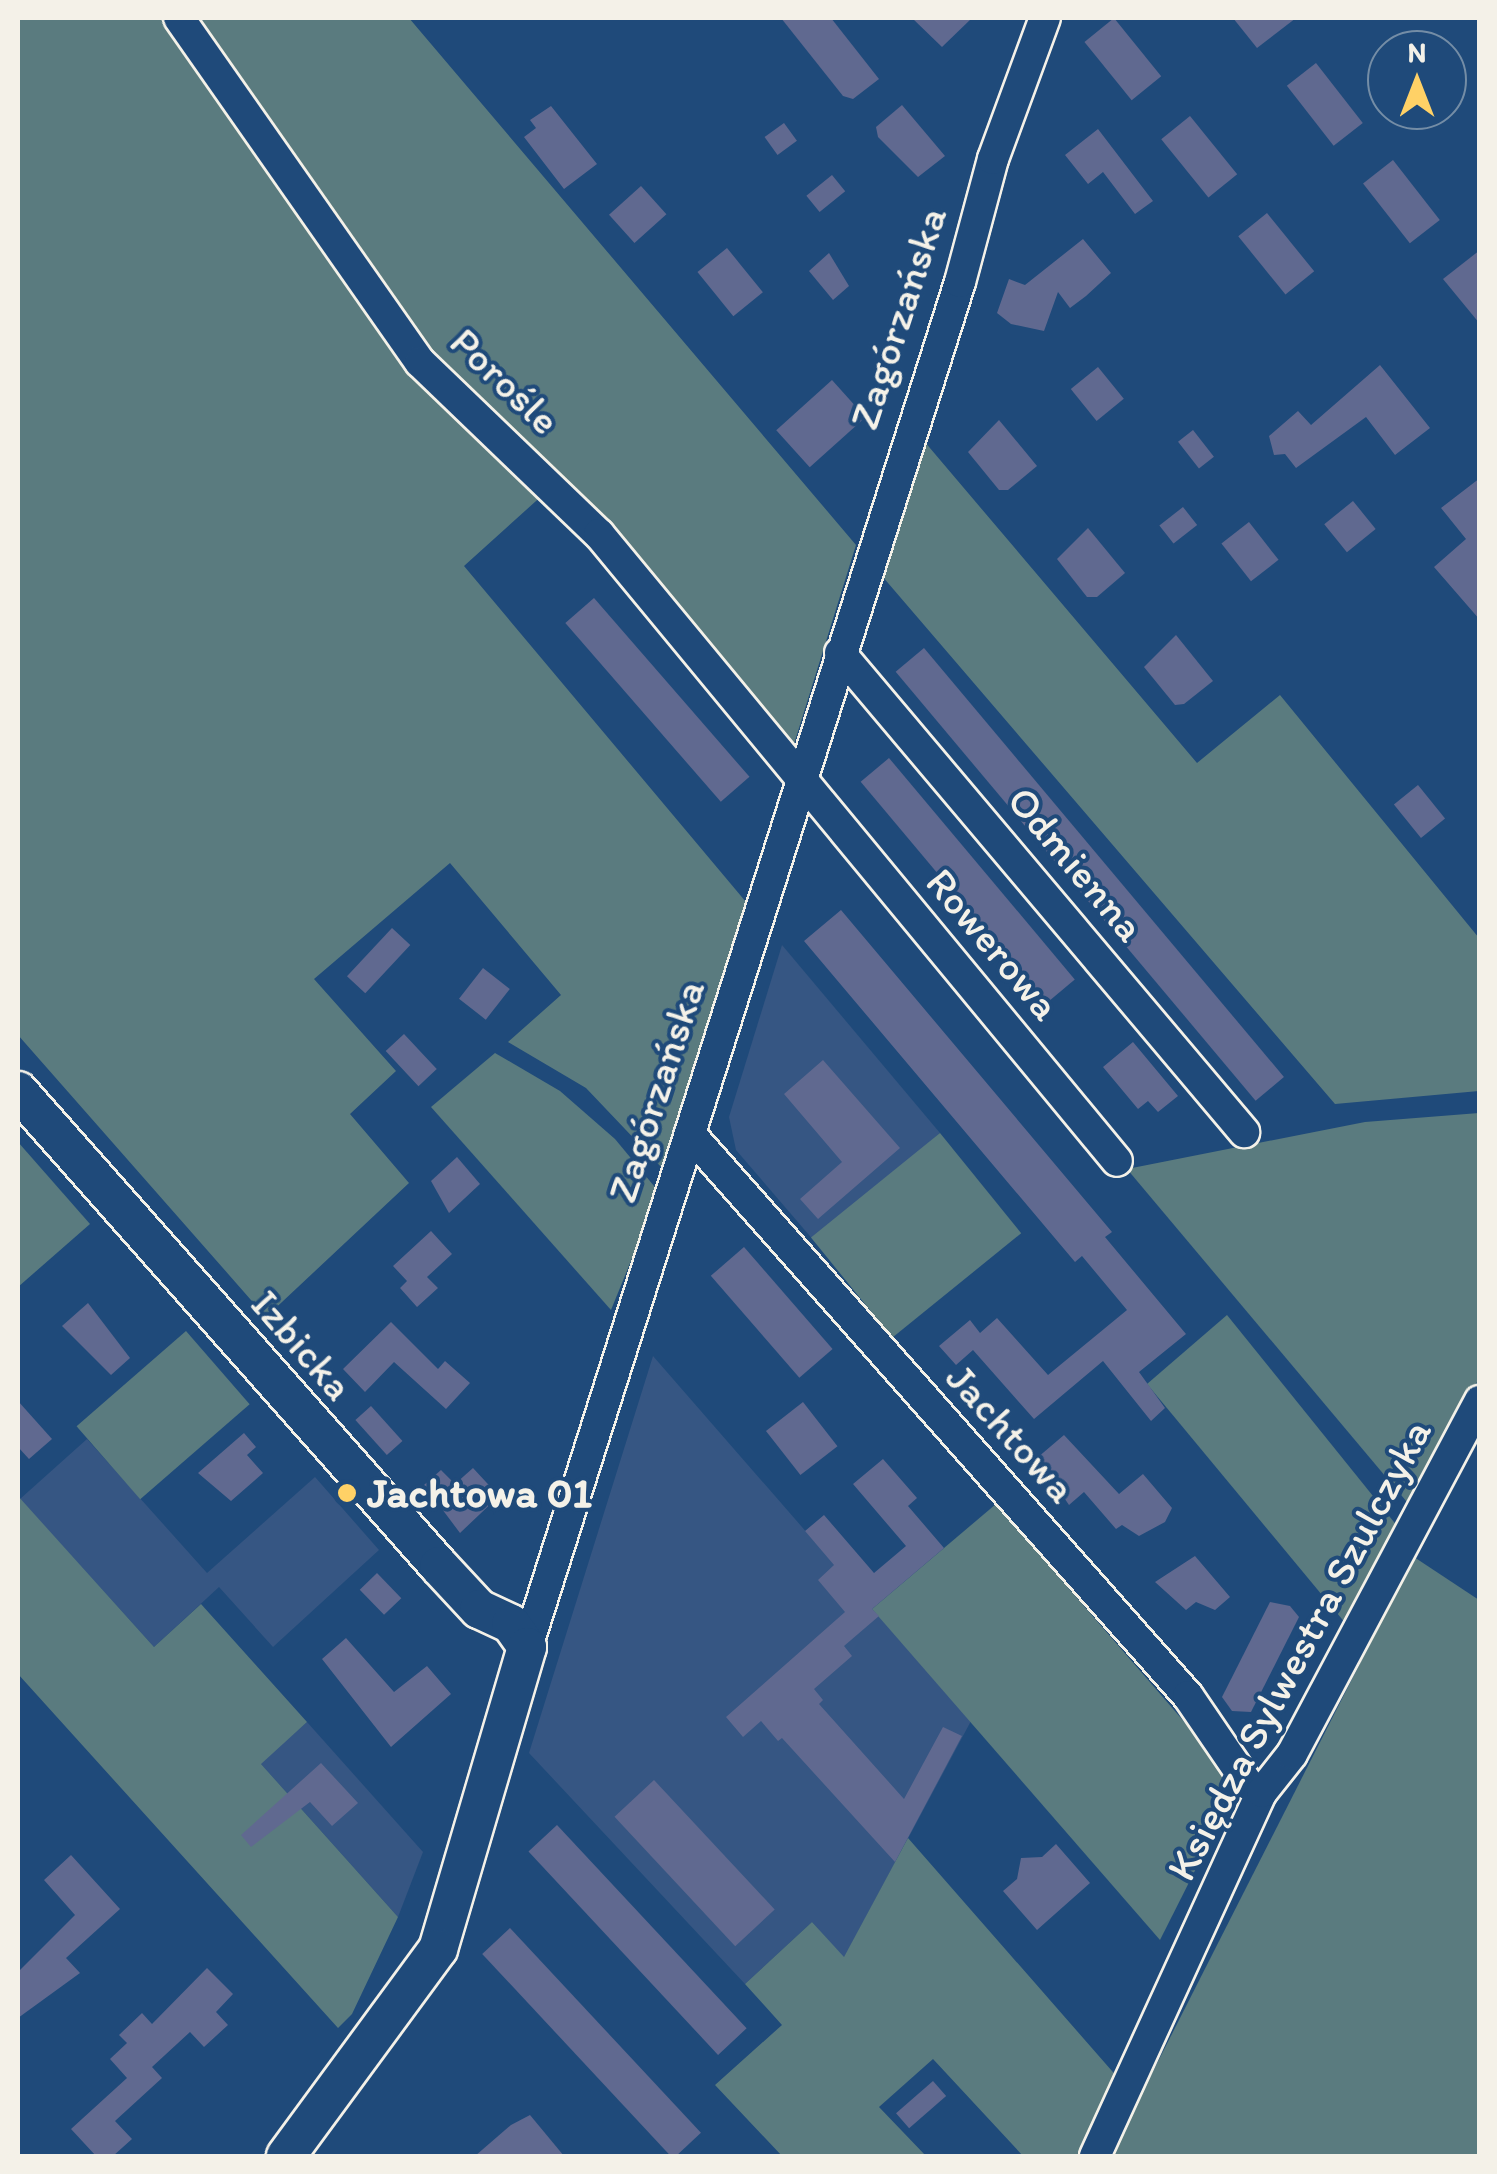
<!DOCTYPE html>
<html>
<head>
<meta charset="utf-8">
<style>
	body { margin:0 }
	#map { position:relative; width:1497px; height:2174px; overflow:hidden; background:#1f4a7a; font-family:Itim,sans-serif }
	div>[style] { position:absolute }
	.built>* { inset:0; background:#365683 }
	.green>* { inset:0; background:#5a7b7f; transform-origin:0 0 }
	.building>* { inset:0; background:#606990; transform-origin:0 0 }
	.roads { filter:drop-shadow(2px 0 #f4f1e8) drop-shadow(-2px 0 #f4f1e8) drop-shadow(0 2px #f4f1e8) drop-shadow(0 -2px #f4f1e8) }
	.minor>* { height:30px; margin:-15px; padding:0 15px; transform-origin:15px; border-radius:15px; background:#1f4a7a }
	.tertiary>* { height:38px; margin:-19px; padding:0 19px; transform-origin:19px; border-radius:19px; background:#1f4a7a }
	.dots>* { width:28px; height:28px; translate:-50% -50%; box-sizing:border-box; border:5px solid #1f4a7a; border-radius:50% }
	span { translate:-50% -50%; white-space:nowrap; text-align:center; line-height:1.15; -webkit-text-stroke:8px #1f4a7a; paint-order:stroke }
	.street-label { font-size:42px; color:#f4f1e8 }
	.poi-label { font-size:42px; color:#f4f1e8; font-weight:700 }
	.left { translate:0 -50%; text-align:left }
	.frame { position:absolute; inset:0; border:20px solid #f4f1e8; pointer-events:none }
	.north { position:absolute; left:1367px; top:30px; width:100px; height:100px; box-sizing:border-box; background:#1f4a7a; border:2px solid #748da6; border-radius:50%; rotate:0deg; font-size:28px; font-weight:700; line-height:40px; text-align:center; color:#f4f1e8 }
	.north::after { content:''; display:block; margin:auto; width:35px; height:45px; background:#ffd166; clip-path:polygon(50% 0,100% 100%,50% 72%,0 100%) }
</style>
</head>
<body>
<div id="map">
	<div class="built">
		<i style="clip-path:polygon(782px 945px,940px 1133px,815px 1242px,736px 1150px,729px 1117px)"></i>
		<i style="clip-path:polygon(653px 1356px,971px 1721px,844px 1958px,812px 1922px,745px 1984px,529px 1753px)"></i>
		<i style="clip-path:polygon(87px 1439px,207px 1573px,315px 1477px,379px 1550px,273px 1647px,219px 1587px,154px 1647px,20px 1499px)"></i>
		<i style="clip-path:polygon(307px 1722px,423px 1852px,398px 1917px,260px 1763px)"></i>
	</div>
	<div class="green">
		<i style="clip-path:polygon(18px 18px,164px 18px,412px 368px,546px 492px,464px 566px,746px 902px,663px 1169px,586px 1088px,508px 1042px,561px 995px,450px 863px,314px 979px,396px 1071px,350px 1114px,409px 1183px,266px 1317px,18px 1035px)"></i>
		<i style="clip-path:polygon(193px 18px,409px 18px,856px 545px,794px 744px,647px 578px,437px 361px)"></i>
		<i style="clip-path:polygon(924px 441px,1197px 763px,1280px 695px,1479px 938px,1479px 1091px,1335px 1104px,882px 576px)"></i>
		<i style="clip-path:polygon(495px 1053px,560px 1091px,615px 1139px,659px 1192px,611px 1310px,431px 1107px)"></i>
		<i style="clip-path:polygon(1479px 1113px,1479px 1378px,1412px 1508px,1127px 1169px,1365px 1122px)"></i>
		<i style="left:940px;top:1133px;width:129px;height:166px;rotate:51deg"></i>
		<i style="clip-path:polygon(18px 1142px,90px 1224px,18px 1287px)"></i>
		<i style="clip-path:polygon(1227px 1315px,1402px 1532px,1351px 1630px,1147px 1384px)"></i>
		<i style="left:186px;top:1331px;width:97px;height:145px;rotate:49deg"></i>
		<i style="clip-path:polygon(18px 1496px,154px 1647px,201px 1604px,307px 1722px,261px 1764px,398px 1917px,352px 2014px,338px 2028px,18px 1674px)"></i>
		<i style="clip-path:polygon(996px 1504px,1225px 1769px,1227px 1807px,1160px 1940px,872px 1609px)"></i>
		<i style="clip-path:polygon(1414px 1557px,1479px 1600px,1479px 2156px,1110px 2156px)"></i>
		<i style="clip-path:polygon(908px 1838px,1119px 2079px,1082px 2156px,1023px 2156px,933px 2059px,879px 2107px,926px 2156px,782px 2156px,715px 2085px,782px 2025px,745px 1984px,812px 1922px,844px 1957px)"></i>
	</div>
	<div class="building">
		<i style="clip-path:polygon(781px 18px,831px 18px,879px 79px,853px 99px,843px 96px)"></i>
		<i style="clip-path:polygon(912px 18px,972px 18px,942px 47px)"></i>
		<i style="left:1114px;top:18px;width:75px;height:38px;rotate:51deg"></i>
		<i style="clip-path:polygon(1233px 18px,1296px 18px,1257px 48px)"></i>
		<i style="left:1316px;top:63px;width:76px;height:37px;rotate:52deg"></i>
		<i style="clip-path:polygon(902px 105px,945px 156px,918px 177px,878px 137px,876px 127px)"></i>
		<i style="clip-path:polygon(551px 106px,597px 164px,564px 189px,524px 137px,536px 128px,530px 120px)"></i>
		<i style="left:1190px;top:116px;width:75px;height:37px;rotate:51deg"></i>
		<i style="left:784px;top:123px;width:22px;height:24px;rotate:54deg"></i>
		<i style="clip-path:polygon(1098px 129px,1153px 201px,1135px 214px,1103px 172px,1088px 184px,1065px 155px)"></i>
		<i style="left:1393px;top:160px;width:76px;height:38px;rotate:52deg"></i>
		<i style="left:832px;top:175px;width:21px;height:33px;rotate:51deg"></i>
		<i style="left:641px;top:186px;width:38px;height:43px;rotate:48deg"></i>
		<i style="left:1267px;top:213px;width:75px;height:37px;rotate:51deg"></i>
		<i style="clip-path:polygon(1083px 239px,1111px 273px,1086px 296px,1070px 308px,1058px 292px,1044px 331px,1011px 324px,997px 313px,1009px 279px,1025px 285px)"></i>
		<i style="left:727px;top:248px;width:57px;height:38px;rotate:51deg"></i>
		<i style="clip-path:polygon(1480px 250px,1480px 324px,1443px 279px)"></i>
		<i style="clip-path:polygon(829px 253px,849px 286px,833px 300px,809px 271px)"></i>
		<i style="clip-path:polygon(1380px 365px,1430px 428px,1395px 455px,1366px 417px,1296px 468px,1285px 454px,1274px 455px,1269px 436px,1298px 411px,1311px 425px)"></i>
		<i style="left:1098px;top:367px;width:41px;height:35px;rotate:51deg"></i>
		<i style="left:832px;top:380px;width:50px;height:75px;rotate:48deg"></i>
		<i style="clip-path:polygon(999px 420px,1037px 466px,1008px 490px,999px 490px,968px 452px)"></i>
		<i style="left:1193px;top:430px;width:34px;height:19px;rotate:52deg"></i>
		<i style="clip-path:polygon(1480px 478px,1480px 620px,1434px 567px,1466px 539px,1441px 508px)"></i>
		<i style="left:1353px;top:501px;width:36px;height:37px;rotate:51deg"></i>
		<i style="left:1183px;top:507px;width:23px;height:30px;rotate:52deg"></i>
		<i style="left:1249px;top:522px;width:48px;height:35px;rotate:52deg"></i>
		<i style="clip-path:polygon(1088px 528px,1125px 573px,1097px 597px,1087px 597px,1057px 559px)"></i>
		<i style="left:594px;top:598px;width:237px;height:38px;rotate:49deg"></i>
		<i style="clip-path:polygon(1176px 635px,1213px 681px,1184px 704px,1175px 705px,1144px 667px)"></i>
		<i style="left:924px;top:648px;width:560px;height:37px;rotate:50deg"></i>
		<i style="left:889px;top:758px;width:289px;height:37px;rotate:50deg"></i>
		<i style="left:1418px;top:785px;width:43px;height:31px;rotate:51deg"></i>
		<i style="clip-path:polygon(841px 910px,1112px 1232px,1105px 1237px,1186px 1334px,1139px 1372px,1165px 1408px,1151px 1421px,1103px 1361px,1034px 1419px,973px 1350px,956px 1365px,939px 1346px,970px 1320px,980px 1333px,997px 1318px,1048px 1375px,1127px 1310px,1082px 1256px,1075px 1262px,804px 941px)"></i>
		<i style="left:392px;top:928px;width:25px;height:66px;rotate:43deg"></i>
		<i style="left:483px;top:968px;width:34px;height:39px;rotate:38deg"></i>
		<i style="left:404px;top:1034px;width:48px;height:25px;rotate:47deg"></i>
		<i style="clip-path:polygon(1133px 1042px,1178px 1096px,1158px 1112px,1148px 1101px,1138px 1109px,1103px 1067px)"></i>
		<i style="clip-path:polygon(823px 1060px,900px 1148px,818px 1219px,800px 1199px,842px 1162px,784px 1094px)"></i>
		<i style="clip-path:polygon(457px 1157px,480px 1184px,449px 1213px,431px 1181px)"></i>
		<i style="clip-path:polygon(431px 1231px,452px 1254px,427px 1277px,438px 1288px,417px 1307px,400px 1288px,407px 1281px,393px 1266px)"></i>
		<i style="left:744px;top:1247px;width:135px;height:44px;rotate:49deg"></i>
		<i style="clip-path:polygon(88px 1303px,130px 1358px,111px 1375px,62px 1326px)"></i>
		<i style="clip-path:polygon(391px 1322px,438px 1369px,445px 1361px,470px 1383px,446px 1409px,394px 1362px,365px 1392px,343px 1369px)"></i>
		<i style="clip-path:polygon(18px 1401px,52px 1439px,29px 1459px,18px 1447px)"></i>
		<i style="left:803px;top:1402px;width:56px;height:47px;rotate:52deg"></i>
		<i style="left:371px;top:1406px;width:47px;height:21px;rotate:48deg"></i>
		<i style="clip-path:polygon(244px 1433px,256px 1447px,247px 1455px,263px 1473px,231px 1501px,198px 1473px)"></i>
		<i style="clip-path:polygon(1064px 1435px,1119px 1494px,1143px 1474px,1172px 1508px,1165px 1522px,1139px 1536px,1122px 1525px,1116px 1529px,1084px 1492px,1069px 1505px,1037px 1458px)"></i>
		<i style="clip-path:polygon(883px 1459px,917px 1498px,908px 1506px,944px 1548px,872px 1609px,879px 1616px,844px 1646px,852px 1656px,814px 1689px,823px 1700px,819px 1704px,904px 1799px,943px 1727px,962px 1736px,895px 1862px,782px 1738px,778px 1741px,761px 1721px,743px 1737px,726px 1717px,845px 1612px,818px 1580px,834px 1565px,805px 1531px,824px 1515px,874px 1573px,906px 1546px,853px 1484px)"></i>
		<i style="clip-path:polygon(473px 1468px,499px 1496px,460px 1533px,424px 1485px,441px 1470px,455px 1484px)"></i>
		<i style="clip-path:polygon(1195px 1556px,1230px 1597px,1215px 1610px,1196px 1602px,1186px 1610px,1155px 1582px)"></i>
		<i style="left:377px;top:1573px;width:35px;height:24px;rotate:46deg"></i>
		<i style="clip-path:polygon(1270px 1602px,1290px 1606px,1299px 1617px,1251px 1712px,1232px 1711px,1222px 1697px)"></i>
		<i style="clip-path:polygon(346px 1638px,394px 1692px,427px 1666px,451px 1694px,391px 1747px,322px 1659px)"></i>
		<i style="clip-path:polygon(321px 1763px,358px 1803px,332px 1826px,310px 1802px,251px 1847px,241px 1835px)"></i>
		<i style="left:654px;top:1780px;width:177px;height:54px;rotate:47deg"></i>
		<i style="left:557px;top:1825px;width:278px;height:39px;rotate:47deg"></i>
		<i style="clip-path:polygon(1056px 1844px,1090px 1883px,1037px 1930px,1003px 1891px,1017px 1879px,1021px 1858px,1042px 1857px)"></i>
		<i style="clip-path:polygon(71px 1855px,120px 1909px,66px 1958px,80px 1973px,18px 2018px,18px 1972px,75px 1915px,44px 1880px)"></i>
		<i style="left:510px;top:1928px;width:280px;height:38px;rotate:47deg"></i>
		<i style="clip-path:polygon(207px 1968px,233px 1994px,216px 2012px,228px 2025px,204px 2047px,190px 2032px,152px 2067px,162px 2078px,115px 2121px,132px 2139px,113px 2156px,96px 2156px,71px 2129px,127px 2078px,110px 2059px,127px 2043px,119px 2035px,142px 2013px,152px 2024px)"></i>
		<i style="left:933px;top:2081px;width:20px;height:49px;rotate:49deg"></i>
		<i style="clip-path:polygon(530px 2115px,564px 2156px,475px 2156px,511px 2125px)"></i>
	</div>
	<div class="roads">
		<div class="minor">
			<i style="left:179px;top:18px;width:420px;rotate:55deg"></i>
			<i style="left:420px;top:362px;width:248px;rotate:43.9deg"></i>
			<i style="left:599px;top:534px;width:813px;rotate:50.44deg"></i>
			<i style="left:840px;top:653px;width:627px;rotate:49.85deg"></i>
			<i style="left:690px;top:1134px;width:751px;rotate:48.46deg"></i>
			<i style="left:1188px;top:1696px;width:107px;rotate:55.7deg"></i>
			<i style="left:1248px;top:1784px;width:16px;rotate:30deg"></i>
			<i style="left:527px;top:1647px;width:1432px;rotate:-72.4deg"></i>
			<i style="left:960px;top:282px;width:127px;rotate:-75deg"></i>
			<i style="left:993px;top:159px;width:150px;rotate:-69.8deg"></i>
			<i style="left:1095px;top:2156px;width:400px;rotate:-65.4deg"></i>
			<i style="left:1262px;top:1792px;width:48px;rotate:-51.7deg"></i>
			<i style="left:1292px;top:1754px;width:400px;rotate:-62deg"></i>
		</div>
		<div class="tertiary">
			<i style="left:18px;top:1091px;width:635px;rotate:48.45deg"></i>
			<i style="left:439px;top:1566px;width:59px;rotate:47.1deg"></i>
			<i style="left:479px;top:1609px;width:35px;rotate:25deg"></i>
			<i style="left:511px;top:1624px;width:28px;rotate:55deg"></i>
			<i style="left:527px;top:1647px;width:315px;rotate:106.4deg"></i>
			<i style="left:438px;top:1949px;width:257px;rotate:126.3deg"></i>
		</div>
	</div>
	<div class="dots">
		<i style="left:347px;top:1493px;background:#ffd166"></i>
	</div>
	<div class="street-label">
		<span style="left:898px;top:318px;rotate:-72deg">Zagórzańska</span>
		<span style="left:505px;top:381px;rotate:44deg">Porośle</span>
		<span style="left:1076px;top:864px;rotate:50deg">Odmienna</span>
		<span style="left:993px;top:944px;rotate:50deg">Rowerowa</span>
		<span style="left:656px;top:1091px;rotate:-72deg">Zagórzańska</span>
		<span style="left:302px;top:1345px;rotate:49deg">Izbicka</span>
		<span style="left:1011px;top:1433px;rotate:48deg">Jachtowa</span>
		<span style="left:1299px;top:1650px;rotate:-62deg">Księdza Sylwestra Szulczyka</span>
	</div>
	<div class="poi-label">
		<span class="left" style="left:367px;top:1493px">Jachtowa 01</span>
	</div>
	<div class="frame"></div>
	<div class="north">N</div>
</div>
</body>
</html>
